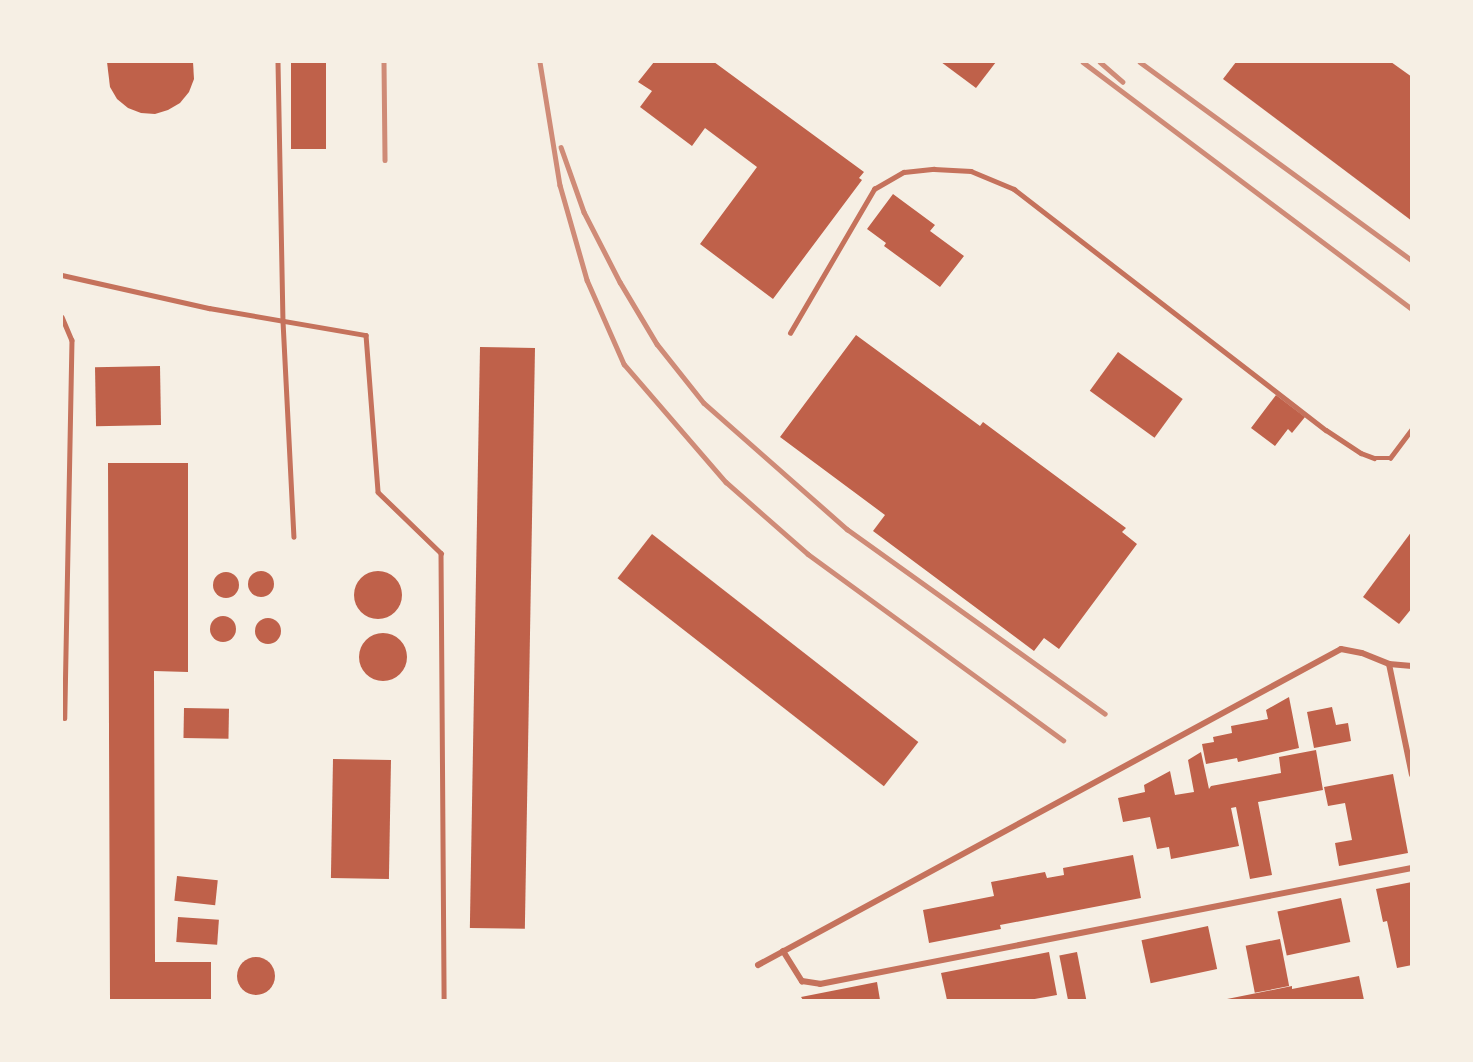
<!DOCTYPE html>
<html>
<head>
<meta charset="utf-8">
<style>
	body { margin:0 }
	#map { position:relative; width:1473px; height:1062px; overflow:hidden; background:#f6efe4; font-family:Overpass,sans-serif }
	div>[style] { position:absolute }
	.building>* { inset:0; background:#bf614a; transform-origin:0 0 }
	.round { border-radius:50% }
	.service>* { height:4.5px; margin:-2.25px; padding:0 2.25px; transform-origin:2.25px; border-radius:2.25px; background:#c5725c }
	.minor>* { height:6px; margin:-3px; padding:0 3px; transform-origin:3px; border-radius:3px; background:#c5725c }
	.rail>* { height:4.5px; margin:-2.25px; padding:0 2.25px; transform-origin:2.25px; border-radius:2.25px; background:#cf8b77 }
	span { translate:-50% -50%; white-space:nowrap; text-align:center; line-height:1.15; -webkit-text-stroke:4.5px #f6efe4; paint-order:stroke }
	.frame { position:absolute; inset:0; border:63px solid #f6efe4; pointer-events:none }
</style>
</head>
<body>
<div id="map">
	<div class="building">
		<i style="clip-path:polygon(107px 62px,193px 62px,194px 79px,189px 92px,180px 103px,168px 110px,155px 114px,141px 113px,128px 108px,117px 99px,110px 87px)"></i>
		<i style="left:291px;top:62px;width:35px;height:87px"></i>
		<i style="clip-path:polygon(654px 62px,714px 62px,864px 172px,859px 178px,862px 180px,773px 299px,700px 244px,757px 167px,705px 128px,692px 146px,640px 107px,652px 91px,638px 82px)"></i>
		<i style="clip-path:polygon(941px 62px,996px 62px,976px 88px)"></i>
		<i style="clip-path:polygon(1236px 62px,1391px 62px,1412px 77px,1412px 221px,1223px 79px)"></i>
		<i style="clip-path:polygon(893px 194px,935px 225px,930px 231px,964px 256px,940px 287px,884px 246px,886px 243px,867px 229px)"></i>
		<i style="clip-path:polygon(856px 335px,980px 426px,983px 422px,1126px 528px,1122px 532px,1137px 544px,1059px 649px,1044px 638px,1034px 651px,873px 531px,885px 515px,780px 437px)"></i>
		<i style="left:480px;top:347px;width:55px;height:581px;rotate:1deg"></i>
		<i style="left:1118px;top:352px;width:80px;height:48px;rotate:36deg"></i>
		<i style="left:160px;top:366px;width:59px;height:65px;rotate:89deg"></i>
		<i style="clip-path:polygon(1276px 395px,1305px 417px,1292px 433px,1288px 429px,1275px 446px,1251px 428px)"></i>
		<i style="clip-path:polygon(108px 463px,188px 463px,188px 672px,154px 671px,155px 962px,211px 962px,211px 1000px,110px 1000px)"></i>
		<i style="clip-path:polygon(1412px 531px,1412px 608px,1399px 624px,1363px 597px)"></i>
		<i style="left:652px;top:534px;width:338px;height:56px;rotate:38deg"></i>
		<i class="round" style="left:248px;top:571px;width:26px;height:26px"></i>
		<i class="round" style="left:354px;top:571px;width:48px;height:48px"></i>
		<i class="round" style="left:213px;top:572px;width:26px;height:26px"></i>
		<i class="round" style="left:210px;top:616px;width:26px;height:26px"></i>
		<i class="round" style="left:255px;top:618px;width:26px;height:26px"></i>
		<i class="round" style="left:359px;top:633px;width:48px;height:48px"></i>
		<i style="clip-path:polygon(1289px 697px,1299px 748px,1238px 762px,1237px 758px,1206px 764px,1202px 744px,1214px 742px,1213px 737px,1232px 733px,1231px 726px,1268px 719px,1266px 710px)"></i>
		<i style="clip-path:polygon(1332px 707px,1336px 725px,1348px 723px,1351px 741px,1314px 748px,1307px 712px)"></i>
		<i style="left:184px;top:708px;width:45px;height:30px;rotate:1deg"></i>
		<i style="clip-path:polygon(1316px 750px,1323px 790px,1258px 802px,1272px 875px,1250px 879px,1236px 807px,1231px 808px,1239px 846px,1171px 859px,1169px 847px,1157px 849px,1150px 817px,1123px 822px,1118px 798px,1145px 792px,1144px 785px,1170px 771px,1175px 795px,1194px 792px,1188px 760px,1201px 752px,1209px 789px,1211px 786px,1281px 773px,1279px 757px)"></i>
		<i style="left:333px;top:759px;width:58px;height:119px;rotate:1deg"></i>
		<i style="clip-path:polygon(1393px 774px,1408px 853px,1339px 866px,1335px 843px,1352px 840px,1345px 803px,1328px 806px,1324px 787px)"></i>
		<i style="clip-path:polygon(1133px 855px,1141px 898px,1000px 925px,1001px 929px,929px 943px,923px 910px,994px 896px,991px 882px,1045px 872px,1047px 878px,1064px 875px,1063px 868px)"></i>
		<i style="left:177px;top:876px;width:41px;height:25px;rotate:6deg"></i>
		<i style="clip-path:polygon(1412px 882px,1412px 965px,1397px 968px,1387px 921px,1383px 922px,1376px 889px)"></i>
		<i style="left:1341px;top:898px;width:45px;height:65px;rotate:78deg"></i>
		<i style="left:178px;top:917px;width:41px;height:25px;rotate:4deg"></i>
		<i style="left:1208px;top:926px;width:44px;height:68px;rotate:78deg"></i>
		<i style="left:1280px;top:939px;width:48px;height:35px;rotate:79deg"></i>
		<i style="clip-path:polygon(1049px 952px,1057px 995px,1029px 1000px,947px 1000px,941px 973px)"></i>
		<i style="left:1077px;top:952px;width:49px;height:18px;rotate:79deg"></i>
		<i class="round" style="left:237px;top:957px;width:38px;height:38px"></i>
		<i style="clip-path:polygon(1359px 976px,1364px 1000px,1222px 1000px,1292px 986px,1292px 989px)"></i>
		<i style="clip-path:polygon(877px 982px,880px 1000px,803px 1000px,801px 997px)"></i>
	</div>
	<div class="service">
		<i style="left:278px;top:62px;width:259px;rotate:88.9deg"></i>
		<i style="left:283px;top:321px;width:216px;rotate:87.1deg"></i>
		<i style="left:62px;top:275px;width:151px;rotate:12.7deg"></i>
		<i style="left:209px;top:308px;width:159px;rotate:9.8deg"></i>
		<i style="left:366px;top:335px;width:157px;rotate:85.6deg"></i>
		<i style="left:378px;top:492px;width:88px;rotate:44.1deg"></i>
		<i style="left:441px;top:553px;width:447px;rotate:89.6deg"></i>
		<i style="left:62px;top:317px;width:25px;rotate:67deg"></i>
		<i style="left:72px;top:340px;width:378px;rotate:91.1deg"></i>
		<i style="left:790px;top:333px;width:167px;rotate:-59.7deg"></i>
		<i style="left:874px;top:189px;width:34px;rotate:-30deg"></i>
		<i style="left:904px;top:172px;width:30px;rotate:-6deg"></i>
		<i style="left:934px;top:169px;width:37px;rotate:3deg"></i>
		<i style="left:971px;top:171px;width:47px;rotate:22.7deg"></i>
		<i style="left:1014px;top:189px;width:394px;rotate:37.7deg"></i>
		<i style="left:1326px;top:430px;width:42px;rotate:33.3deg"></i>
		<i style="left:1361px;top:453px;width:14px;rotate:21deg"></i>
		<i style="left:1374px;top:458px;width:16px"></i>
		<i style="left:1390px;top:458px;width:36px;rotate:-53deg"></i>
	</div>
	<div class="minor">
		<i style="left:1389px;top:664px;width:113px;rotate:78.3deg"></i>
		<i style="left:783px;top:951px;width:36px;rotate:58deg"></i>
		<i style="left:802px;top:981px;width:18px;rotate:9deg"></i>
		<i style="left:820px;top:984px;width:603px;rotate:-11.09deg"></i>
		<i style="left:758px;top:965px;width:663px;rotate:-28.46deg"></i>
		<i style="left:1341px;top:649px;width:21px;rotate:11deg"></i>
		<i style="left:1362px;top:653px;width:29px;rotate:22deg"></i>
		<i style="left:1389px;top:664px;width:23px;rotate:5deg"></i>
	</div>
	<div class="rail">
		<i style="left:384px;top:62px;width:98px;rotate:89.4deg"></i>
		<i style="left:540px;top:62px;width:125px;rotate:80.8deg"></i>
		<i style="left:560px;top:185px;width:99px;rotate:74.1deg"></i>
		<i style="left:587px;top:280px;width:92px;rotate:66.2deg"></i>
		<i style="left:624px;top:364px;width:156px;rotate:49.2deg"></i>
		<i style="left:726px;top:482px;width:109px;rotate:41.3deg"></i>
		<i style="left:808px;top:554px;width:316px;rotate:36.1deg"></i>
		<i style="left:1083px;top:62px;width:411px;rotate:36.9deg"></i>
		<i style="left:1100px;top:62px;width:30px;rotate:41deg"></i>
		<i style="left:1140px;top:62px;width:336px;rotate:36.1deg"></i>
		<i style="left:561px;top:147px;width:69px;rotate:70.5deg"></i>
		<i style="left:584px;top:212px;width:79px;rotate:62.8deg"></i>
		<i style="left:620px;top:282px;width:72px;rotate:59.2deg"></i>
		<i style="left:657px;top:344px;width:75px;rotate:51.5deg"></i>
		<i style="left:704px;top:403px;width:191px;rotate:41.4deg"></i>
		<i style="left:847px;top:529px;width:317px;rotate:35.6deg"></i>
	</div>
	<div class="frame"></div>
</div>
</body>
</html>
